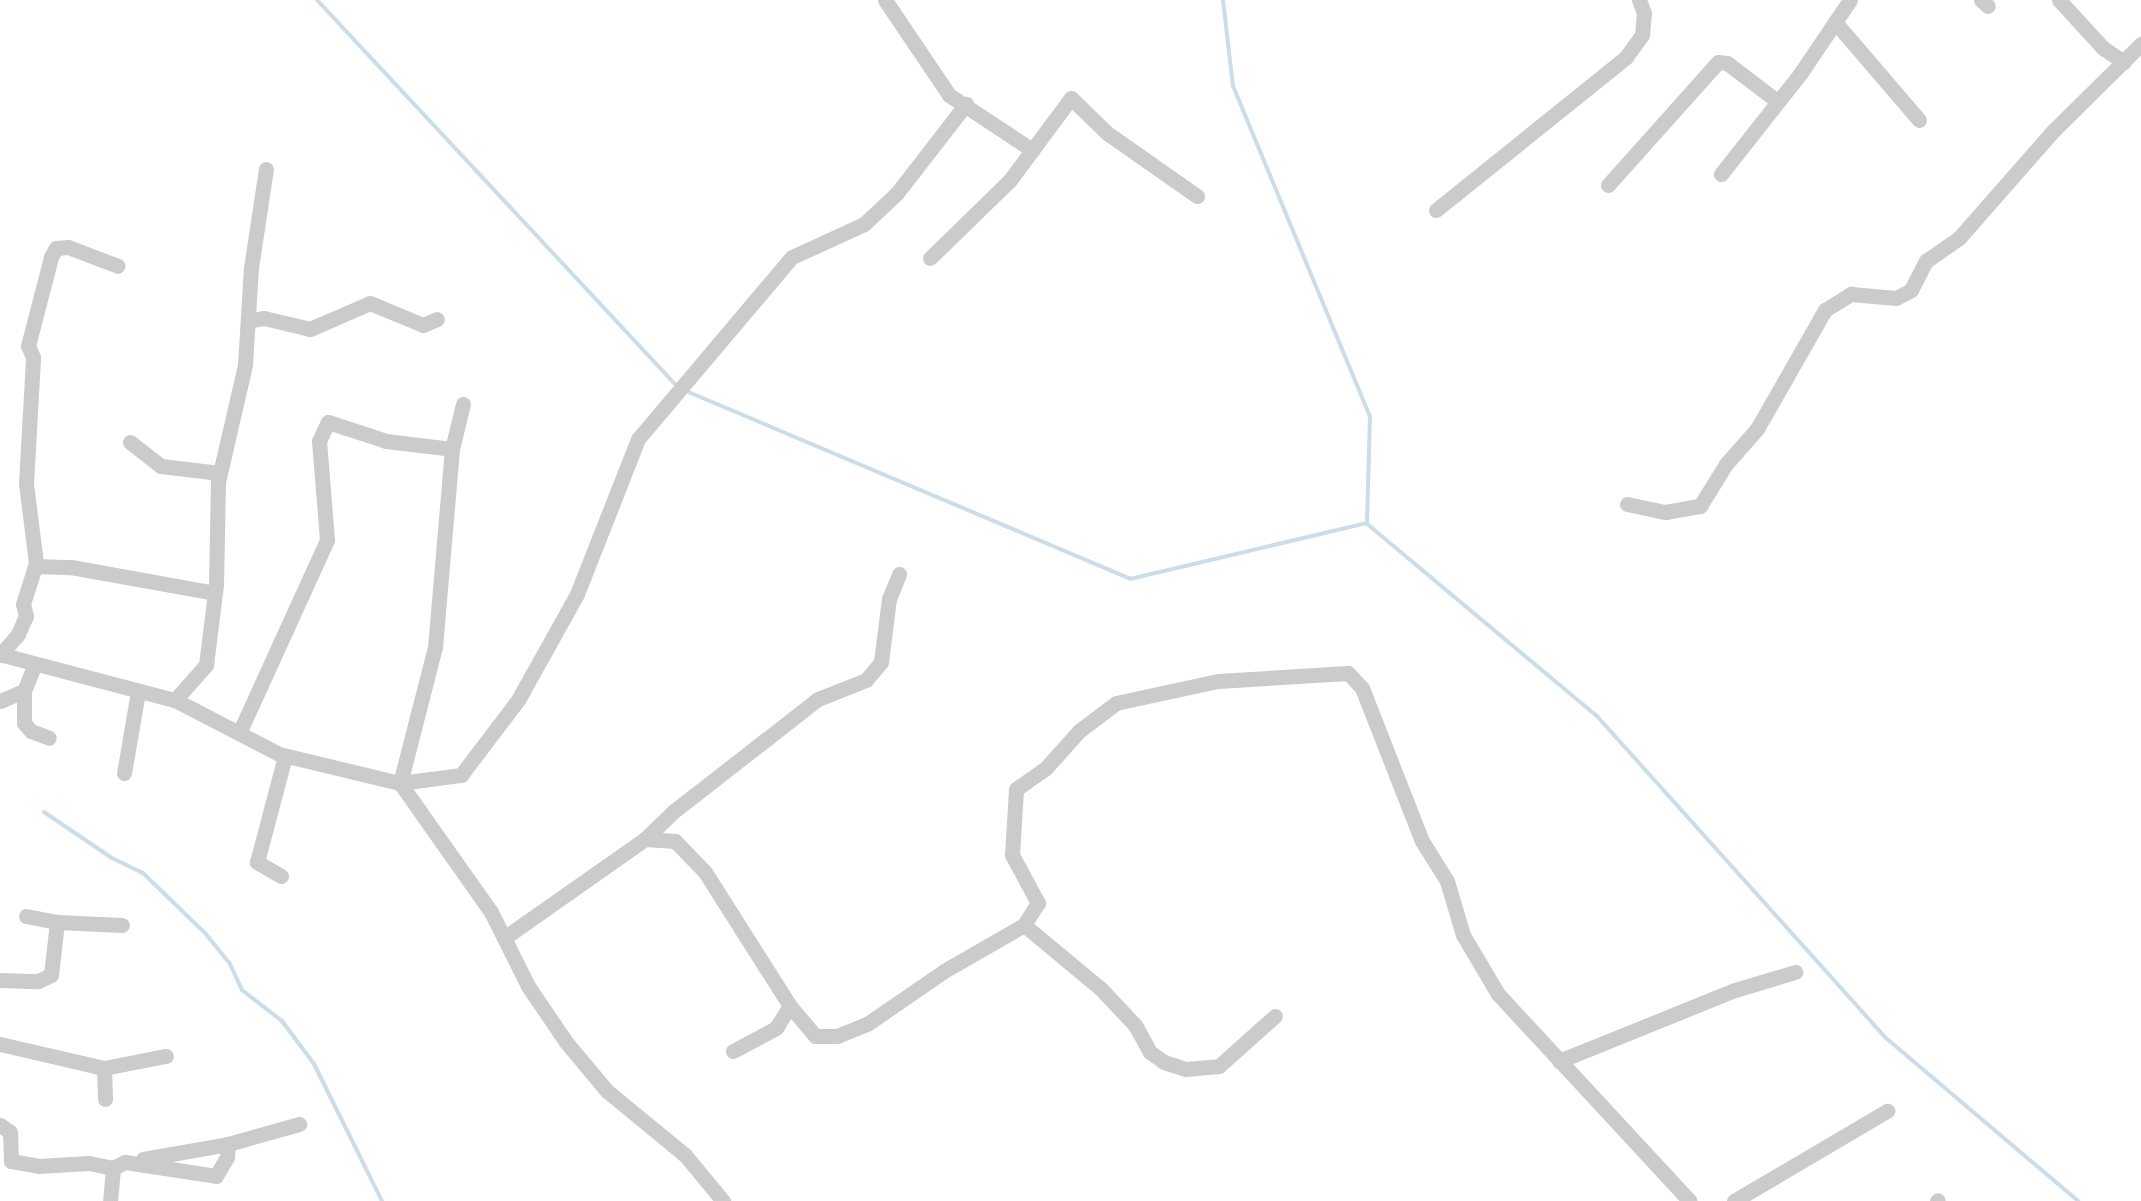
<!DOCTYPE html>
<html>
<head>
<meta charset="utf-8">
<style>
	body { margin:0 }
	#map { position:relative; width:2141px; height:1201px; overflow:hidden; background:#fff; font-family:Roboto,sans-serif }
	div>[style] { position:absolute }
	.stream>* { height:4px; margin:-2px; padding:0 2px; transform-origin:2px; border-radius:2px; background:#cbdde9 }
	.minor>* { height:15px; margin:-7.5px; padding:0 7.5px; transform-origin:7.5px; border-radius:7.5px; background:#cbcbcb }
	span { translate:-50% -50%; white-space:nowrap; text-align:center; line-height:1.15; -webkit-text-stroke:10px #fff; paint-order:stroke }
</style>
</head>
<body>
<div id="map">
	<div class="stream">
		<i style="left:317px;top:0;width:525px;rotate:47.01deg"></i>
		<i style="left:1223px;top:0;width:87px;rotate:83.4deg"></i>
		<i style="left:1233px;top:86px;width:357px;rotate:67.5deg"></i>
		<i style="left:1370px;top:416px;width:106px;rotate:91.6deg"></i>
		<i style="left:686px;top:391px;width:482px;rotate:22.9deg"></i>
		<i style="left:1130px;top:579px;width:243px;rotate:-13.3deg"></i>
		<i style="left:1366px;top:523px;width:300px;rotate:39.9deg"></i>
		<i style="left:1596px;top:715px;width:434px;rotate:48.1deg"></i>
		<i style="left:1886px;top:1038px;width:252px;rotate:40.3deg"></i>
		<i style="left:44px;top:812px;width:82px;rotate:34.1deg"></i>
		<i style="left:112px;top:858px;width:34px;rotate:26deg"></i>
		<i style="left:143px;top:873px;width:86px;rotate:44.1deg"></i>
		<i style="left:205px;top:933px;width:40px;rotate:51deg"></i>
		<i style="left:230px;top:964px;width:29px;rotate:65deg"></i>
		<i style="left:242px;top:990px;width:51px;rotate:37.8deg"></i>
		<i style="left:282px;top:1021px;width:54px;rotate:53.3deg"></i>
		<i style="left:314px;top:1064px;width:153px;rotate:63.6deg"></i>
	</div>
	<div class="minor">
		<i style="left:885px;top:0;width:115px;rotate:56deg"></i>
		<i style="left:949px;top:95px;width:100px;rotate:33.5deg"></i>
		<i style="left:1981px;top:0;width:9px;rotate:41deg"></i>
		<i style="left:2059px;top:0;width:65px;rotate:47.5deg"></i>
		<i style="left:2103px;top:48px;width:25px;rotate:34deg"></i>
		<i style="left:1835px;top:22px;width:129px;rotate:49.4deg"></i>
		<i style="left:1721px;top:174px;width:127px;rotate:-51.7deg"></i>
		<i style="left:1800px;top:74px;width:89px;rotate:-56deg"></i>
		<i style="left:1608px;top:185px;width:165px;rotate:-48.2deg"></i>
		<i style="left:1718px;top:62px;width:9px;rotate:6deg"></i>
		<i style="left:1727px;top:63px;width:63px;rotate:37.2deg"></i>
		<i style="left:1436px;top:210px;width:244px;rotate:-38.8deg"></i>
		<i style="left:1626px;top:57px;width:27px;rotate:-54deg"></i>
		<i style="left:1642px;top:35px;width:22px;rotate:-85deg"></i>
		<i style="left:1644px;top:13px;width:14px;rotate:-111deg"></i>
		<i style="left:930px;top:258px;width:112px;rotate:-44.3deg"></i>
		<i style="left:1010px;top:180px;width:102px;rotate:-53.4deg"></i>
		<i style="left:1071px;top:98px;width:50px;rotate:44.2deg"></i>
		<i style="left:1107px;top:133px;width:110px;rotate:35deg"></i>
		<i style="left:248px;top:321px;width:16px;rotate:-11deg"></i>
		<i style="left:264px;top:318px;width:47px;rotate:13.4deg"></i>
		<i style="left:310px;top:329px;width:65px;rotate:-23.4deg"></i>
		<i style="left:370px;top:303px;width:57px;rotate:22.5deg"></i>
		<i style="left:423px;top:325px;width:15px;rotate:-23deg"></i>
		<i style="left:463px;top:404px;width:46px;rotate:103.7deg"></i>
		<i style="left:452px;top:449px;width:199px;rotate:94.9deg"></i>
		<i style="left:435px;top:647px;width:140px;rotate:104.4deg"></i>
		<i style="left:400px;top:783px;width:158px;rotate:54.8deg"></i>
		<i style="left:491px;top:912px;width:83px;rotate:63.4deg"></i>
		<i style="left:528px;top:986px;width:68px;rotate:55.8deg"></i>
		<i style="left:566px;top:1042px;width:64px;rotate:50.1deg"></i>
		<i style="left:607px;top:1091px;width:101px;rotate:39.4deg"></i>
		<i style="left:685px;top:1155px;width:60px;rotate:50.4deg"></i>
		<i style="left:130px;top:442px;width:39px;rotate:38deg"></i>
		<i style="left:161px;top:466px;width:59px;rotate:6.8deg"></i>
		<i style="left:1627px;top:504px;width:39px;rotate:12deg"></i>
		<i style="left:1665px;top:512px;width:36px;rotate:-10deg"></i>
		<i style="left:1700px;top:506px;width:49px;rotate:-58.2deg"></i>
		<i style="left:1726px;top:464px;width:47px;rotate:-48.5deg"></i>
		<i style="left:1757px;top:429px;width:137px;rotate:-60.3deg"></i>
		<i style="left:1825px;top:310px;width:31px;rotate:-32deg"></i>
		<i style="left:1851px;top:294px;width:45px;rotate:5.1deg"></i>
		<i style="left:1896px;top:298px;width:17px;rotate:-28deg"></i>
		<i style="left:1911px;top:290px;width:33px;rotate:-63deg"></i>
		<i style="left:1926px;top:261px;width:40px;rotate:-34.9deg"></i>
		<i style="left:1959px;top:238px;width:142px;rotate:-48.7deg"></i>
		<i style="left:2053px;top:131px;width:124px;rotate:-44.7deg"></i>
		<i style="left:35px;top:566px;width:36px;rotate:2deg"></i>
		<i style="left:71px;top:567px;width:146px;rotate:10.2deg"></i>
		<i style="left:0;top:655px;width:28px;rotate:-49deg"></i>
		<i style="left:18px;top:634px;width:20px;rotate:-66deg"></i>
		<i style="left:26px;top:616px;width:12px;rotate:-104deg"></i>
		<i style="left:23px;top:604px;width:43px;rotate:-72.4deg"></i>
		<i style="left:36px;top:563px;width:80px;rotate:-97.2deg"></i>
		<i style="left:26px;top:484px;width:127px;rotate:-86.8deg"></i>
		<i style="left:33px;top:357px;width:12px;rotate:-114deg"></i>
		<i style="left:28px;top:346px;width:92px;rotate:-75.5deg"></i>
		<i style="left:51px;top:257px;width:10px;rotate:-61deg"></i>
		<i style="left:56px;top:248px;width:12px;rotate:-5deg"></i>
		<i style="left:68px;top:247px;width:53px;rotate:20.8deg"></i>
		<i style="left:3px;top:655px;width:178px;rotate:14.7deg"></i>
		<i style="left:175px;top:700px;width:117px;rotate:27.4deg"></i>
		<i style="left:279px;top:754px;width:124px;rotate:13.5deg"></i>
		<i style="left:400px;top:783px;width:62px;rotate:-7.5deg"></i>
		<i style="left:461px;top:775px;width:94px;rotate:-52.8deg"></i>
		<i style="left:518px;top:700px;width:121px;rotate:-60.9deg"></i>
		<i style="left:577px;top:594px;width:167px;rotate:-68.5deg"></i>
		<i style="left:638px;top:439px;width:238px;rotate:-49.8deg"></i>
		<i style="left:792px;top:257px;width:79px;rotate:-24.6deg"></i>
		<i style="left:864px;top:224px;width:45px;rotate:-43.2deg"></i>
		<i style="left:897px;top:193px;width:113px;rotate:-52.2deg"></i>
		<i style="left:24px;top:691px;width:32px;rotate:90deg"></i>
		<i style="left:24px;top:723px;width:11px;rotate:49deg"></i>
		<i style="left:31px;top:731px;width:19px;rotate:21deg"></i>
		<i style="left:175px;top:700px;width:47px;rotate:-48.5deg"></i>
		<i style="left:206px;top:665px;width:81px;rotate:-82.9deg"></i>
		<i style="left:216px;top:585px;width:103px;rotate:-88.9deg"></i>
		<i style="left:218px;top:482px;width:120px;rotate:-77deg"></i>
		<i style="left:245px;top:365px;width:97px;rotate:-86.5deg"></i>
		<i style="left:251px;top:268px;width:100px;rotate:-81.4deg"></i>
		<i style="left:0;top:701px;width:26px;rotate:-23deg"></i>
		<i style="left:24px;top:691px;width:29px;rotate:-68deg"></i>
		<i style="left:240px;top:731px;width:210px;rotate:-65.5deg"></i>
		<i style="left:327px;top:540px;width:99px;rotate:-94.6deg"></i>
		<i style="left:319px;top:441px;width:21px;rotate:-65deg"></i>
		<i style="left:328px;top:422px;width:61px;rotate:18.1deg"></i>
		<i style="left:386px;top:441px;width:66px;rotate:6.9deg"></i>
		<i style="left:124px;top:773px;width:82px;rotate:-80.2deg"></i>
		<i style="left:645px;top:839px;width:40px;rotate:-44deg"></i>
		<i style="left:674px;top:811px;width:182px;rotate:-37.9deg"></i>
		<i style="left:818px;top:699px;width:52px;rotate:-21.6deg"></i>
		<i style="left:866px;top:680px;width:23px;rotate:-50deg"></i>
		<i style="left:881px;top:662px;width:64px;rotate:-82.8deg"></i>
		<i style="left:889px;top:599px;width:27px;rotate:-68deg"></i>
		<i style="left:281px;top:876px;width:28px;rotate:-150deg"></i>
		<i style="left:257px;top:862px;width:110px;rotate:-75.2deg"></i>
		<i style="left:26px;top:916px;width:32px;rotate:11deg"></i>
		<i style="left:1024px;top:925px;width:99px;rotate:39.7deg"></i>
		<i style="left:1100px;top:988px;width:51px;rotate:46.6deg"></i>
		<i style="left:1135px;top:1025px;width:31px;rotate:61deg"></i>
		<i style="left:1150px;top:1052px;width:17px;rotate:36deg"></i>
		<i style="left:1164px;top:1062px;width:23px;rotate:18deg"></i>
		<i style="left:1186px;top:1069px;width:33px;rotate:-5deg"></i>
		<i style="left:1219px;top:1066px;width:75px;rotate:-41.8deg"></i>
		<i style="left:504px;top:938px;width:172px;rotate:-35.1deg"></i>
		<i style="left:645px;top:839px;width:30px;rotate:4deg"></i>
		<i style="left:675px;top:841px;width:43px;rotate:45.9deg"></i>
		<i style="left:705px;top:872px;width:159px;rotate:57.6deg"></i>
		<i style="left:790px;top:1006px;width:39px;rotate:50deg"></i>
		<i style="left:815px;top:1036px;width:22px"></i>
		<i style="left:837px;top:1036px;width:32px;rotate:-22deg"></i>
		<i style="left:867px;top:1024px;width:93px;rotate:-34.5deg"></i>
		<i style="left:944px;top:971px;width:92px;rotate:-29.9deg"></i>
		<i style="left:1024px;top:925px;width:26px;rotate:-58deg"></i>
		<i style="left:1038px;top:903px;width:55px;rotate:-118.4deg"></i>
		<i style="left:1012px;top:855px;width:66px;rotate:-86.5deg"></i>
		<i style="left:1016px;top:789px;width:35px;rotate:-35deg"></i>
		<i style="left:1045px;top:769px;width:51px;rotate:-48.2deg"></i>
		<i style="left:1079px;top:731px;width:46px;rotate:-37.1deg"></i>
		<i style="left:1116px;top:703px;width:104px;rotate:-12.2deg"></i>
		<i style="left:1218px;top:681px;width:130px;rotate:-3.5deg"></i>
		<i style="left:1348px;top:673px;width:21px;rotate:47deg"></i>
		<i style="left:1362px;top:688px;width:164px;rotate:68.6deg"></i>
		<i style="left:1422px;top:841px;width:47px;rotate:58deg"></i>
		<i style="left:1447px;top:881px;width:56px;rotate:73.5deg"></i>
		<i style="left:1463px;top:935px;width:69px;rotate:59.3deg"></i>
		<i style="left:1498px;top:994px;width:282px;rotate:47.2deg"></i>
		<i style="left:0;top:980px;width:38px;rotate:2deg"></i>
		<i style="left:38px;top:981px;width:14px;rotate:-25deg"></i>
		<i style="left:51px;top:975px;width:53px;rotate:-83.5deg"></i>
		<i style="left:57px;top:922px;width:65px;rotate:2.6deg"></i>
		<i style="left:0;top:1044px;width:107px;rotate:13deg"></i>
		<i style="left:104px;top:1068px;width:63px;rotate:-11deg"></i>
		<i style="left:733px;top:1051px;width:49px;rotate:-28.1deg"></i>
		<i style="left:776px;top:1028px;width:26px;rotate:-58deg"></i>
		<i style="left:1559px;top:1061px;width:190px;rotate:-22deg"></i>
		<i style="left:1735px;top:990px;width:63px;rotate:-16.7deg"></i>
		<i style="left:104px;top:1068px;width:31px;rotate:88deg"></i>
		<i style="left:0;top:1125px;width:12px;rotate:35deg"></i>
		<i style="left:10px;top:1132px;width:29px;rotate:88deg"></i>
		<i style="left:11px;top:1161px;width:27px;rotate:10deg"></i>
		<i style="left:38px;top:1166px;width:51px;rotate:-3.4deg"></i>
		<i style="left:89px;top:1163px;width:25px;rotate:12deg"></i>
		<i style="left:113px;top:1168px;width:33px;rotate:95deg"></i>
		<i style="left:143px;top:1159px;width:86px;rotate:-10deg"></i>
		<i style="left:113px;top:1168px;width:13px;rotate:-27deg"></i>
		<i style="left:125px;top:1162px;width:92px;rotate:8.7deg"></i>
		<i style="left:216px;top:1176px;width:22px;rotate:-60deg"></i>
		<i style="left:227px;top:1157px;width:13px;rotate:-86deg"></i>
		<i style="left:228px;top:1144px;width:74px;rotate:-15.7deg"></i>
		<i style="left:1734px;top:1201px;width:178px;rotate:-30.5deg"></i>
		<i style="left:1937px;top:1201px;width:1px;rotate:-45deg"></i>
	</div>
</div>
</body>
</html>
